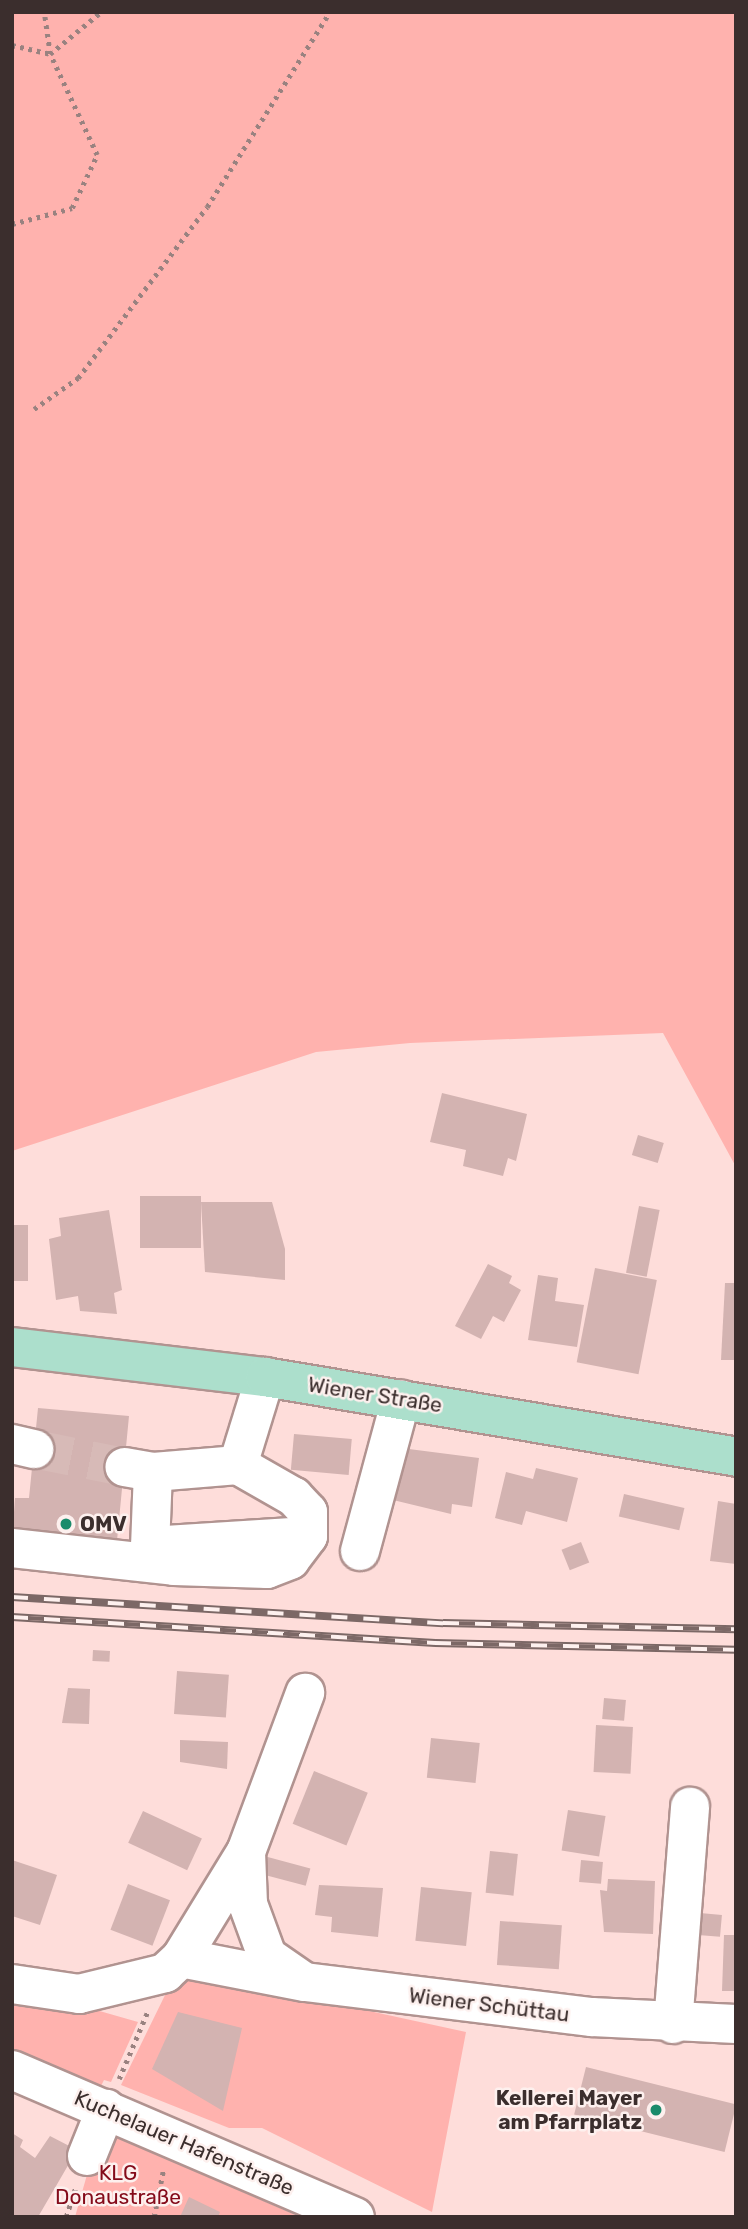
<!DOCTYPE html>
<html>
<head>
<meta charset="utf-8">
<style>
	body { margin:0 }
	#map { position:relative; width:748px; height:2229px; overflow:hidden; background:#feddda; font-family:Rubik,sans-serif }
	div>[style] { position:absolute }
	.green>* { inset:0; background:#ffb2ae }
	.building>* { inset:0; background:#d3b3b1; transform-origin:0 0 }
	.minor-tunnel>* { height:38px; margin-top:-19px; transform-origin:0; background:repeating-linear-gradient(90deg,#d7bab7 0 38px,transparent 0 57px) }
	.path>* { height:4.5px; margin-top:-2.25px; transform-origin:0; background:repeating-linear-gradient(90deg,#998280 0 3.5px,transparent 0 8.5px) }
	.roads { filter:drop-shadow(2px 0 #b19390) drop-shadow(-2px 0 #b19390) drop-shadow(0 2px #b19390) drop-shadow(0 -2px #b19390) }
	.minor>* { height:38px; margin:-19px; padding:0 19px; transform-origin:19px; border-radius:19px; background:#fff }
	.major>* { height:38px; margin:-19px; padding:0 19px; transform-origin:19px; border-radius:19px; background:#acdfcc }
	.rail>* { height:8px; margin-top:-4px; transform-origin:0; background:repeating-linear-gradient(90deg,#fdf0ee 0 16px,#7c6866 0 32px); box-sizing:border-box; border-block:2px solid #7c6866 }
	.dots>* { width:19px; height:19px; translate:-50% -50%; box-sizing:border-box; border:4px solid #fdf0ee; border-radius:50% }
	span { translate:-50% -50%; white-space:nowrap; text-align:center; line-height:1.15; -webkit-text-stroke:5px #fdf0ee; paint-order:stroke }
	.street-label { font-size:21px; color:#3b2e2d }
	.poi-label { font-size:21px; color:#3b2e2d; font-weight:700 }
	.left { translate:0 -50%; text-align:left }
	.right { translate:-100% -50%; text-align:right }
	.park-label { font-size:21px; color:#840b1a }
	.frame { position:absolute; inset:0; border:14px solid #3b2e2d; pointer-events:none }
</style>
</head>
<body>
<div id="map">
	<div class="green">
		<i style="clip-path:polygon(12px 12px,736px 12px,736px 1167px,663px 1033px,410px 1043px,316px 1052px,12px 1151px)"></i>
		<i style="clip-path:polygon(194px 1973px,466px 2032px,432px 2212px,262px 2128px,229px 2128px,121px 2085px,168px 1989px)"></i>
		<i style="clip-path:polygon(12px 1998px,89px 2008px,138px 2022px,111px 2082px,104px 2080px,100px 2088px,12px 2049px)"></i>
		<i style="clip-path:polygon(100px 2129px,300px 2217px,75px 2217px)"></i>
	</div>
	<div class="building">
		<i style="clip-path:polygon(442px 1093px,527px 1114px,516px 1161px,508px 1158px,503px 1176px,463px 1166px,466px 1150px,430px 1142px)"></i>
		<i style="left:638px;top:1135px;width:27px;height:21px;rotate:17deg"></i>
		<i style="left:140px;top:1196px;width:61px;height:52px"></i>
		<i style="clip-path:polygon(201px 1202px,272px 1202px,285px 1249px,285px 1280px,205px 1272px)"></i>
		<i style="left:639px;top:1206px;width:21px;height:68px;rotate:11deg"></i>
		<i style="clip-path:polygon(109px 1210px,122px 1290px,114px 1293px,117px 1314px,80px 1311px,78px 1296px,56px 1300px,49px 1239px,61px 1236px,59px 1218px)"></i>
		<i style="left:12px;top:1225px;width:16px;height:56px"></i>
		<i style="clip-path:polygon(488px 1264px,512px 1276px,509px 1283px,521px 1290px,504px 1322px,493px 1316px,481px 1339px,455px 1326px)"></i>
		<i style="left:595px;top:1268px;width:63px;height:96px;rotate:11deg"></i>
		<i style="clip-path:polygon(538px 1275px,558px 1278px,555px 1301px,584px 1305px,577px 1347px,528px 1340px)"></i>
		<i style="clip-path:polygon(725px 1283px,736px 1283px,736px 1360px,721px 1360px)"></i>
		<i style="clip-path:polygon(38px 1408px,129px 1416px,116px 1551px,12px 1541px,15px 1498px,29px 1498px)"></i>
		<i style="left:294px;top:1434px;width:58px;height:36px;rotate:5deg"></i>
		<i style="clip-path:polygon(401px 1448px,479px 1458px,472px 1507px,452px 1504px,451px 1514px,393px 1500px)"></i>
		<i style="clip-path:polygon(536px 1468px,578px 1478px,567px 1522px,526px 1511px,522px 1525px,495px 1518px,506px 1472px,533px 1479px)"></i>
		<i style="left:624px;top:1494px;width:62px;height:23px;rotate:13deg"></i>
		<i style="clip-path:polygon(718px 1501px,736px 1504px,736px 1564px,710px 1561px)"></i>
		<i style="left:581px;top:1542px;width:22px;height:21px;rotate:68deg"></i>
		<i style="left:93px;top:1650px;width:17px;height:11px;rotate:3deg"></i>
		<i style="left:177px;top:1671px;width:52px;height:43px;rotate:4deg"></i>
		<i style="clip-path:polygon(68px 1688px,90px 1689px,89px 1724px,62px 1723px)"></i>
		<i style="left:604px;top:1698px;width:22px;height:21px;rotate:5deg"></i>
		<i style="left:596px;top:1725px;width:37px;height:47px;rotate:3deg"></i>
		<i style="left:431px;top:1738px;width:49px;height:40px;rotate:6deg"></i>
		<i style="clip-path:polygon(180px 1740px,228px 1742px,227px 1769px,180px 1762px)"></i>
		<i style="left:314px;top:1771px;width:58px;height:57px;rotate:22deg"></i>
		<i style="left:568px;top:1810px;width:38px;height:41px;rotate:9deg"></i>
		<i style="left:143px;top:1811px;width:65px;height:35px;rotate:25deg"></i>
		<i style="left:490px;top:1851px;width:28px;height:42px;rotate:6deg"></i>
		<i style="left:264px;top:1856px;width:48px;height:18px;rotate:15deg"></i>
		<i style="clip-path:polygon(12px 1860px,57px 1875px,40px 1925px,12px 1916px)"></i>
		<i style="left:581px;top:1860px;width:22px;height:22px;rotate:5deg"></i>
		<i style="clip-path:polygon(608px 1879px,655px 1881px,653px 1934px,604px 1932px,600px 1890px,607px 1891px)"></i>
		<i style="left:128px;top:1884px;width:45px;height:49px;rotate:21deg"></i>
		<i style="clip-path:polygon(319px 1885px,383px 1888px,378px 1937px,331px 1932px,332px 1917px,315px 1915px)"></i>
		<i style="left:421px;top:1887px;width:51px;height:54px;rotate:6deg"></i>
		<i style="left:700px;top:1913px;width:22px;height:22px;rotate:5deg"></i>
		<i style="left:500px;top:1921px;width:62px;height:44px;rotate:4deg"></i>
		<i style="clip-path:polygon(724px 1935px,736px 1935px,736px 1991px,722px 1991px)"></i>
		<i style="clip-path:polygon(178px 2012px,242px 2028px,223px 2111px,152px 2069px)"></i>
		<i style="left:586px;top:2067px;width:155px;height:49px;rotate:14deg"></i>
		<i style="clip-path:polygon(12px 2133px,23px 2140px,20px 2147px,35px 2158px,50px 2136px,77px 2150px,38px 2217px,12px 2217px)"></i>
		<i style="clip-path:polygon(189px 2197px,220px 2212px,218px 2217px,180px 2217px)"></i>
	</div>
	<div class="minor-tunnel">
		<i style="left:34px;top:1449px;width:92px;rotate:11.3deg"></i>
	</div>
	<div class="path">
		<i style="left:12px;top:45px;width:39px;rotate:13deg"></i>
		<i style="left:50px;top:54px;width:66px;rotate:-39.5deg"></i>
		<i style="left:12px;top:224px;width:62px;rotate:-14.9deg"></i>
		<i style="left:72px;top:208px;width:59px;rotate:-64.7deg"></i>
		<i style="left:97px;top:155px;width:111px;rotate:-115deg"></i>
		<i style="left:50px;top:54px;width:42px;rotate:-98.1deg"></i>
		<i style="left:34px;top:409px;width:54px;rotate:-35.2deg"></i>
		<i style="left:78px;top:378px;width:214px;rotate:-53deg"></i>
		<i style="left:207px;top:207px;width:231px;rotate:-57.8deg"></i>
		<i style="left:119px;top:2079px;width:72px;rotate:-67deg"></i>
		<i style="left:66px;top:2217px;width:32px;rotate:-72deg"></i>
		<i style="left:154px;top:2217px;width:47px;rotate:-78.9deg"></i>
	</div>
	<div class="roads">
		<div class="minor">
			<i style="left:12px;top:1444px;width:23px;rotate:13deg"></i>
			<i style="left:238px;top:1465px;width:92px;rotate:-72.9deg"></i>
			<i style="left:153px;top:1472px;width:74px;rotate:92.3deg"></i>
			<i style="left:150px;top:1546px;width:158px;rotate:-3.6deg"></i>
			<i style="left:12px;top:1548px;width:163px;rotate:6.3deg"></i>
			<i style="left:174px;top:1566px;width:93px;rotate:1.8deg"></i>
			<i style="left:267px;top:1569px;width:25px;rotate:-21deg"></i>
			<i style="left:290px;top:1560px;width:30px;rotate:-53deg"></i>
			<i style="left:308px;top:1536px;width:24px;rotate:-90deg"></i>
			<i style="left:308px;top:1512px;width:21px;rotate:-133deg"></i>
			<i style="left:294px;top:1497px;width:64px;rotate:-150.3deg"></i>
			<i style="left:238px;top:1465px;width:85px;rotate:175.3deg"></i>
			<i style="left:153px;top:1472px;width:29px;rotate:-170deg"></i>
			<i style="left:360px;top:1551px;width:157px;rotate:-74.9deg"></i>
			<i style="left:246px;top:1852px;width:52px;rotate:87.8deg"></i>
			<i style="left:248px;top:1904px;width:55px;rotate:69.9deg"></i>
			<i style="left:267px;top:1956px;width:44px;rotate:34.8deg"></i>
			<i style="left:181px;top:1958px;width:124px;rotate:-58.5deg"></i>
			<i style="left:246px;top:1852px;width:170px;rotate:-69.6deg"></i>
			<i style="left:12px;top:1984px;width:68px;rotate:8.5deg"></i>
			<i style="left:79px;top:1994px;width:89px;rotate:-13.7deg"></i>
			<i style="left:165px;top:1973px;width:22px;rotate:-43deg"></i>
			<i style="left:181px;top:1958px;width:126px;rotate:11deg"></i>
			<i style="left:305px;top:1982px;width:289px;rotate:7deg"></i>
			<i style="left:592px;top:2017px;width:144px;rotate:2.8deg"></i>
			<i style="left:673px;top:2024px;width:218px;rotate:-85.5deg"></i>
			<i style="left:12px;top:2070px;width:373px;rotate:23.2deg"></i>
			<i style="left:87px;top:2156px;width:51px;rotate:-68deg"></i>
		</div>
		<div class="major">
			<i style="left:12px;top:1347px;width:255px;rotate:6.8deg"></i>
			<i style="left:265px;top:1377px;width:478px;rotate:9.6deg"></i>
		</div>
	</div>
	<div class="rail">
		<i style="left:12px;top:1597px;width:432px;rotate:3.5deg"></i>
		<i style="left:443px;top:1623px;width:293px;rotate:1.2deg"></i>
		<i style="left:12px;top:1617px;width:424px;rotate:3.5deg"></i>
		<i style="left:435px;top:1643px;width:301px;rotate:1.3deg"></i>
	</div>
	<div class="dots">
		<i style="left:66px;top:1524px;background:#1a8b6b"></i>
		<i style="left:656px;top:2110px;background:#1a8b6b"></i>
	</div>
	<div class="street-label">
		<span style="left:375px;top:1395px;rotate:9deg">Wiener Straße</span>
		<span style="left:489px;top:2005px;rotate:7deg">Wiener Schüttau</span>
		<span style="left:184px;top:2143px;rotate:23deg">Kuchelauer Hafenstraße</span>
	</div>
	<div class="poi-label">
		<span class="left" style="left:80px;top:1524px">OMV</span>
		<span class="right" style="left:642px;top:2110px">Kellerei Mayer<br>am Pfarrplatz</span>
	</div>
	<div class="park-label">
		<span style="left:118px;top:2185px">KLG<br>Donaustraße</span>
	</div>
	<div class="frame"></div>
</div>
</body>
</html>
